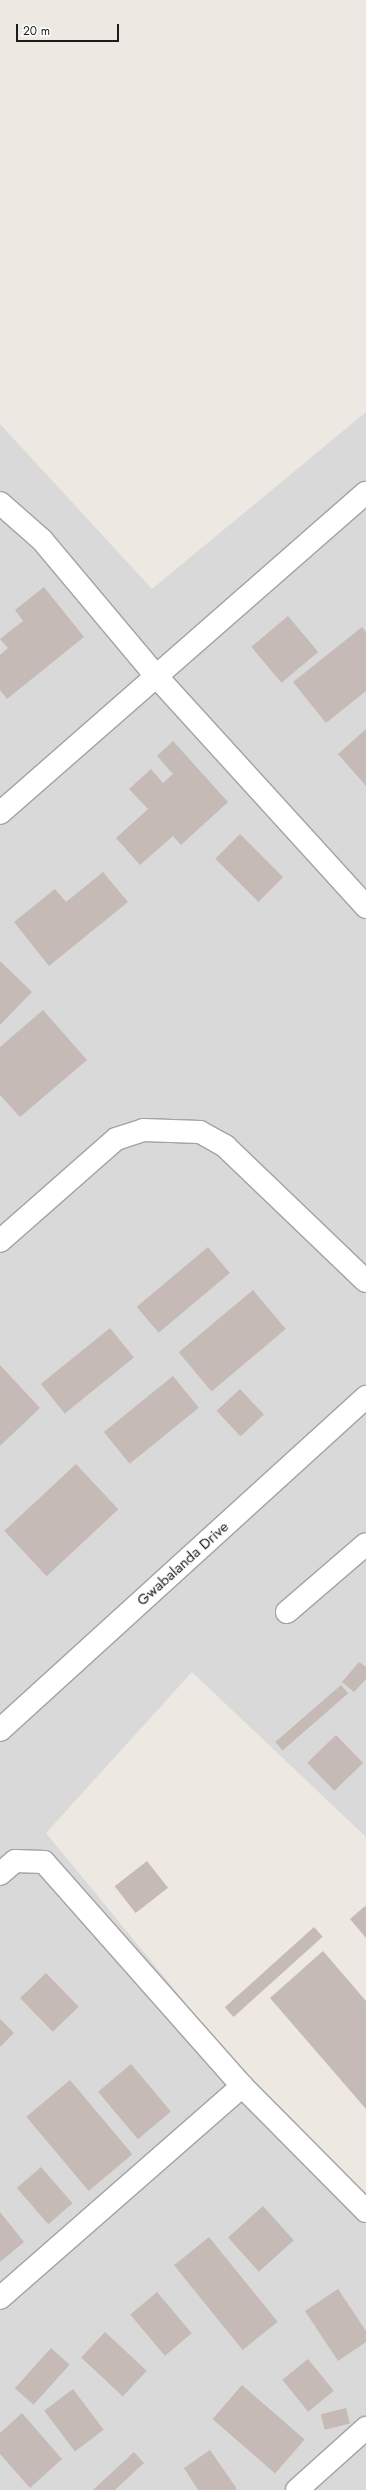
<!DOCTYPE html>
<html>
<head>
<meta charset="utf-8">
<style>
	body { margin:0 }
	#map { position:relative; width:366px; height:2490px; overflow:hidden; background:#ede8e1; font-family:Jost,sans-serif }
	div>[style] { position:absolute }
	.residential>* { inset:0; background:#dad9d9 }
	.building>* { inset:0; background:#c5bab5; transform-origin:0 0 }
	.roads { filter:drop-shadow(1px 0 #a3a3a3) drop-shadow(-1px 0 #a3a3a3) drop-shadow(0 1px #a3a3a3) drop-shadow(0 -1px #a3a3a3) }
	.minor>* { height:22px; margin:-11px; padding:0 11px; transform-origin:11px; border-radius:11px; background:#fff }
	span { translate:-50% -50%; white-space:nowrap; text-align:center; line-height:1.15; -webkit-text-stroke:3.5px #fff; paint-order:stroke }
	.street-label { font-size:15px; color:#1c1c1c }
	.scale { position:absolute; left:16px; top:24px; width:103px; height:18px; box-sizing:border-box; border:2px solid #1c1c1c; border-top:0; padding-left:5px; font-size:12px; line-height:14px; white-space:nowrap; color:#1c1c1c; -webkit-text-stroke:3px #fff; paint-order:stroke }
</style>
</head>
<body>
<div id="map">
	<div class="residential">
		<i style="clip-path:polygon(366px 412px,366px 1837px,192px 1672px,46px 1833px,366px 2223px,366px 2490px,0 2490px,0 424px,152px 589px)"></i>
	</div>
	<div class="building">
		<i style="clip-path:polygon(44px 587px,84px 637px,7px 699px,0 690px,0 655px,8px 648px,0 639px,23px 621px,15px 610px)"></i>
		<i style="left:288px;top:616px;width:47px;height:48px;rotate:50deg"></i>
		<i style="clip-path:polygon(362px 627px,366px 632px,366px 691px,326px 723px,293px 682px)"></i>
		<i style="clip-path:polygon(366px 729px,366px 786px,338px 754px)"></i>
		<i style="clip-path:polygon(173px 741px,228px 802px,181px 845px,173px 836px,140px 865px,116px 838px,148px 809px,129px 789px,151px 769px,163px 783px,173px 774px,157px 756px)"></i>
		<i style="left:240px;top:834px;width:61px;height:35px;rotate:45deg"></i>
		<i style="clip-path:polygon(103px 872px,128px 902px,49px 966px,14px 922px,55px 889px,66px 902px)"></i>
		<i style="clip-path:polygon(0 961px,32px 992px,0 1025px)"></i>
		<i style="clip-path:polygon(43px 1010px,87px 1060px,20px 1117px,0 1095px,0 1047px)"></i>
		<i style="left:208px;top:1247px;width:34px;height:93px;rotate:50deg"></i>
		<i style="left:253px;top:1290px;width:51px;height:97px;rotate:50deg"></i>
		<i style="left:110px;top:1328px;width:38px;height:89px;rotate:51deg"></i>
		<i style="clip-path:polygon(0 1365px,40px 1408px,0 1446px)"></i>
		<i style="left:173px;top:1376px;width:41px;height:89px;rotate:51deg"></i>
		<i style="left:240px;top:1389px;width:35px;height:32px;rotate:47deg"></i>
		<i style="left:76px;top:1464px;width:62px;height:98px;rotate:47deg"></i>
		<i style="clip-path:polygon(359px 1662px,366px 1667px,366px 1679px,354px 1692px,342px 1682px)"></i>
		<i style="left:341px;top:1685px;width:11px;height:87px;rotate:49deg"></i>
		<i style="left:336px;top:1735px;width:39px;height:40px;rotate:46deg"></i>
		<i style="left:147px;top:1861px;width:34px;height:41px;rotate:52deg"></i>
		<i style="clip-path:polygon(365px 1906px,366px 1907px,366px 1938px,350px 1919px)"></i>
		<i style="left:314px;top:1927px;width:13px;height:120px;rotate:48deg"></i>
		<i style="clip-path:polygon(323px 1951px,366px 2001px,366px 2109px,270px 1998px)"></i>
		<i style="left:46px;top:1973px;width:47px;height:36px;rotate:46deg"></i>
		<i style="clip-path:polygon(0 2019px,14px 2033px,0 2047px)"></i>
		<i style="left:131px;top:2064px;width:62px;height:43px;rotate:50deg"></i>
		<i style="left:70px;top:2080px;width:97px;height:57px;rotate:50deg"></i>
		<i style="left:41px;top:2167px;width:48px;height:32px;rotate:49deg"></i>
		<i style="left:263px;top:2206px;width:46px;height:47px;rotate:48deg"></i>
		<i style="clip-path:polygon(0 2212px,24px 2242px,0 2262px)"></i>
		<i style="left:209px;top:2237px;width:109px;height:45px;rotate:51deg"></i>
		<i style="clip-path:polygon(338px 2289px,366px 2331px,366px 2342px,338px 2361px,305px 2311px)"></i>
		<i style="left:157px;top:2292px;width:54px;height:35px;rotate:50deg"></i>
		<i style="left:105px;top:2332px;width:57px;height:35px;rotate:43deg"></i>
		<i style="left:51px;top:2348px;width:25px;height:54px;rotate:42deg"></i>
		<i style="left:308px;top:2359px;width:41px;height:33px;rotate:51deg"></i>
		<i style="left:242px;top:2385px;width:83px;height:45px;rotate:41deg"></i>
		<i style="left:73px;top:2389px;width:51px;height:36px;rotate:53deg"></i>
		<i style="left:346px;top:2408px;width:16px;height:26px;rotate:76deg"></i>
		<i style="clip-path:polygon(22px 2413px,62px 2459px,30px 2488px,0 2454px,0 2433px)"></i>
		<i style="clip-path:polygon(210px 2450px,237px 2489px,235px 2490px,198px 2490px,184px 2468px)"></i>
		<i style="clip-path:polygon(134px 2452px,144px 2463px,115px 2490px,93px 2490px)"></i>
	</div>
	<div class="roads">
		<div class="minor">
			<i style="left:0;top:503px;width:56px;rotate:41.4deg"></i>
			<i style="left:42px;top:540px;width:179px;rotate:50deg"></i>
			<i style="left:157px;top:677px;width:311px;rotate:47.7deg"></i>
			<i style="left:0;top:813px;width:486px;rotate:-41.2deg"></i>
			<i style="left:0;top:1241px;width:154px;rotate:-41.3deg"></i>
			<i style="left:116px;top:1139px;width:28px;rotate:-18deg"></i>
			<i style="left:143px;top:1130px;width:57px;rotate:2deg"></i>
			<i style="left:200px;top:1132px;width:29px;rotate:29deg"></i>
			<i style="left:225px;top:1146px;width:195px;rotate:43.8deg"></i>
			<i style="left:287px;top:1612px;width:104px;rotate:-40.7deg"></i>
			<i style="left:0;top:1730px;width:495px;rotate:-42.3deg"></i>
			<i style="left:0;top:1874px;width:20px;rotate:-41deg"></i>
			<i style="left:15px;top:1861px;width:29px;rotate:2deg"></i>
			<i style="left:44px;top:1862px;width:299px;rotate:48.5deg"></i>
			<i style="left:242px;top:2086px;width:176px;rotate:45.2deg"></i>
			<i style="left:0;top:2298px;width:322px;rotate:-41.2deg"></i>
			<i style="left:297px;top:2490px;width:93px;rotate:-41.9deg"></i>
		</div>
	</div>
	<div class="street-label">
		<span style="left:183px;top:1564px;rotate:-42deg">Gwabalanda Drive</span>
	</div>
	<div class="scale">20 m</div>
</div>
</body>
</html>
